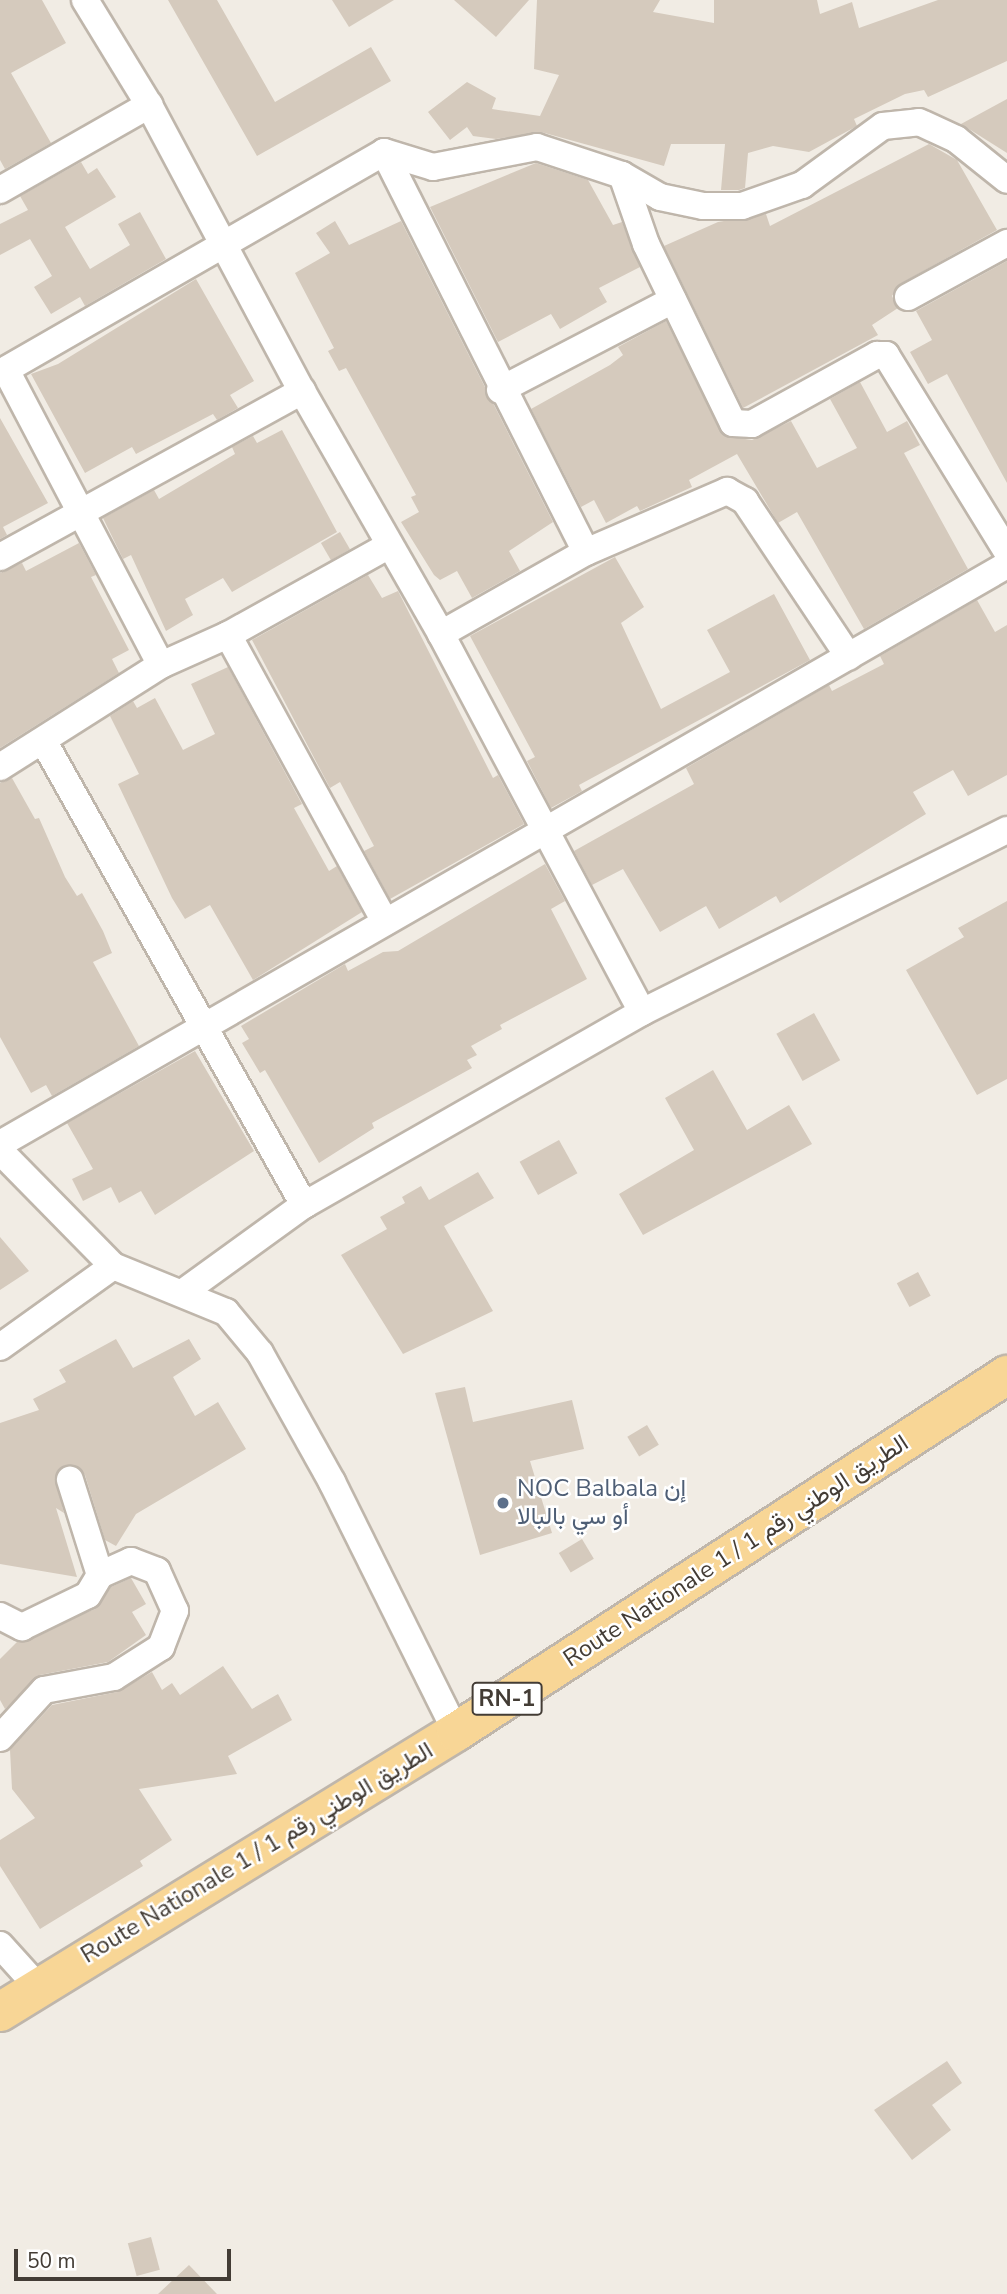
<!DOCTYPE html>
<html>
<head>
<meta charset="utf-8">
<style>
	body { margin:0 }
	#map { position:relative; width:1007px; height:2294px; overflow:hidden; background:#f1ece4; font-family:"Nunito Sans",Vazirmatn,sans-serif }
	div>[style] { position:absolute }
	.building>* { inset:0; background:#d5cabd; transform-origin:0 0 }
	.roads { filter:drop-shadow(2px 0 #bfb6ab) drop-shadow(-2px 0 #bfb6ab) drop-shadow(0 2px #bfb6ab) drop-shadow(0 -2px #bfb6ab) }
	.street>* { height:26px; margin:-13px; padding:0 13px; transform-origin:13px; border-radius:13px; background:#fff }
	.primary>* { height:38px; margin:-19px; padding:0 19px; transform-origin:19px; border-radius:19px; background:#f8d696 }
	.dots>* { width:19px; height:19px; translate:-50% -50%; box-sizing:border-box; border:4px solid #fff; border-radius:50% }
	span { translate:-50% -50%; white-space:nowrap; text-align:center; line-height:1.15; -webkit-text-stroke:5px #fff; paint-order:stroke }
	.shield-label span { padding:2px 5px; background:#fff; border:2px solid; border-radius:5px; -webkit-text-stroke-width:0 }
	.shield-label { font-size:23px; color:#433c35; font-weight:700 }
	.service-label { font-size:24px; color:#4e5e75 }
	.left { translate:0 -50%; text-align:left }
	.street-label { font-size:24px; color:#433c35 }
	.scale { position:absolute; left:14px; top:2249px; width:217px; height:32px; box-sizing:border-box; border:4px solid #433c35; border-top:0; padding-left:9px; font-size:21px; line-height:24px; white-space:nowrap; color:#433c35; -webkit-text-stroke:5px #fff; paint-order:stroke }
</style>
</head>
<body>
<div id="map">
	<div class="building">
		<i style="clip-path:polygon(0 0,42px 0,66px 43px,11px 73px,51px 143px,5px 169px,0 160px)"></i>
		<i style="clip-path:polygon(168px 0,217px 0,275px 102px,371px 47px,391px 81px,257px 156px)"></i>
		<i style="clip-path:polygon(332px 0,394px 0,349px 27px)"></i>
		<i style="clip-path:polygon(454px 0,529px 0,496px 37px)"></i>
		<i style="clip-path:polygon(537px 0,660px 0,653px 12px,714px 23px,714px 0,817px 0,820px 14px,852px 2px,859px 28px,938px 0,1007px 0,1007px 61px,928px 97px,924px 90px,905px 94px,854px 119px,857px 126px,809px 152px,773px 146px,748px 153px,745px 188px,739px 190px,721px 190px,725px 144px,671px 144px,664px 166px,541px 132px,496px 139px,473px 136px,467px 127px,450px 140px,428px 112px,467px 82px,496px 98px,492px 109px,540px 116px,559px 75px,534px 69px)"></i>
		<i style="clip-path:polygon(1007px 99px,1007px 153px,961px 124px)"></i>
		<i style="clip-path:polygon(929px 144px,957px 160px,997px 230px,900px 284px,892px 296px,898px 308px,872px 325px,878px 335px,743px 408px,664px 246px,718px 222px,766px 214px,770px 226px)"></i>
		<i style="clip-path:polygon(81px 162px,88px 174px,97px 168px,116px 197px,65px 227px,90px 269px,130px 245px,118px 224px,140px 212px,166px 259px,85px 306px,80px 297px,51px 314px,34px 287px,52px 276px,30px 239px,0 255px,0 224px,28px 210px,20px 196px)"></i>
		<i style="clip-path:polygon(536px 163px,588px 180px,613px 225px,622px 222px,640px 267px,599px 288px,607px 302px,560px 329px,551px 314px,498px 342px,430px 207px)"></i>
		<i style="clip-path:polygon(335px 221px,349px 245px,401px 221px,553px 522px,509px 551px,520px 571px,472px 598px,457px 571px,440px 580px,434px 575px,401px 522px,419px 512px,411px 497px,416px 495px,346px 368px,339px 371px,328px 351px,334px 348px,295px 273px,330px 253px,316px 233px)"></i>
		<i style="clip-path:polygon(1007px 261px,1007px 483px,947px 374px,928px 384px,910px 352px,932px 340px,916px 311px)"></i>
		<i style="clip-path:polygon(196px 279px,254px 381px,230px 395px,238px 408px,217px 420px,213px 414px,136px 454px,132px 447px,85px 473px,31px 374px,58px 364px)"></i>
		<i style="clip-path:polygon(666px 321px,724px 436px,752px 440px,791px 421px,817px 468px,857px 448px,830px 399px,860px 382px,887px 432px,907px 421px,920px 445px,904px 453px,968px 569px,864px 629px,797px 512px,778px 523px,737px 454px,689px 480px,692px 487px,640px 511px,637px 506px,606px 523px,594px 500px,581px 507px,531px 409px,610px 365px,623px 355px,618px 347px)"></i>
		<i style="clip-path:polygon(0 418px,48px 503px,3px 527px,7px 535px,0 539px)"></i>
		<i style="clip-path:polygon(282px 430px,337px 532px,232px 592px,223px 578px,185px 599px,193px 615px,166px 631px,131px 555px,123px 559px,103px 518px,154px 490px,159px 499px,235px 454px,232px 447px,253px 436px,257px 443px)"></i>
		<i style="left:340px;top:532px;width:20px;height:22px;rotate:60deg"></i>
		<i style="clip-path:polygon(79px 543px,96px 575px,91px 577px,129px 650px,112px 659px,119px 673px,0 748px,0 573px,22px 563px,26px 571px)"></i>
		<i style="clip-path:polygon(615px 557px,644px 607px,621px 623px,661px 709px,730px 672px,707px 630px,774px 594px,810px 660px,579px 785px,582px 791px,551px 808px,527px 761px,535px 757px,470px 636px)"></i>
		<i style="clip-path:polygon(368px 575px,382px 598px,398px 591px,493px 778px,498px 775px,524px 824px,390px 899px,364px 851px,374px 846px,340px 782px,330px 788px,252px 640px)"></i>
		<i style="clip-path:polygon(977px 600px,995px 632px,1007px 625px,1007px 775px,968px 796px,953px 770px,913px 792px,926px 814px,780px 903px,776px 896px,719px 929px,706px 906px,660px 932px,623px 869px,592px 885px,574px 851px,694px 784px,686px 768px,829px 685px,832px 691px,884px 664px,880px 656px)"></i>
		<i style="clip-path:polygon(228px 667px,302px 804px,294px 808px,329px 871px,337px 866px,362px 912px,253px 980px,210px 905px,185px 919px,172px 898px,118px 784px,139px 774px,110px 716px,133px 701px,137px 708px,155px 698px,183px 750px,215px 734px,191px 684px)"></i>
		<i style="clip-path:polygon(12px 778px,35px 819px,39px 818px,65px 877px,77px 896px,82px 893px,103px 931px,112px 953px,93px 962px,139px 1046px,52px 1096px,46px 1085px,31px 1093px,0 1037px,0 783px)"></i>
		<i style="clip-path:polygon(545px 864px,565px 901px,551px 909px,587px 979px,500px 1025px,502px 1029px,471px 1046px,477px 1055px,467px 1060px,472px 1068px,372px 1123px,374px 1128px,319px 1163px,265px 1070px,260px 1073px,242px 1043px,249px 1039px,241px 1026px,345px 964px,348px 971px,383px 952px,398px 951px)"></i>
		<i style="clip-path:polygon(1007px 901px,1007px 1079px,977px 1095px,906px 970px,964px 937px,958px 928px)"></i>
		<i style="left:814px;top:1013px;width:54px;height:43px;rotate:61deg"></i>
		<i style="clip-path:polygon(195px 1051px,254px 1151px,155px 1215px,141px 1191px,119px 1203px,111px 1187px,83px 1201px,72px 1179px,93px 1169px,67px 1123px)"></i>
		<i style="clip-path:polygon(713px 1070px,747px 1130px,789px 1105px,812px 1144px,643px 1235px,619px 1194px,694px 1150px,665px 1098px)"></i>
		<i style="left:559px;top:1140px;width:38px;height:45px;rotate:61deg"></i>
		<i style="clip-path:polygon(478px 1172px,494px 1198px,444px 1226px,493px 1311px,403px 1354px,341px 1255px,387px 1229px,380px 1217px,405px 1203px,402px 1197px,421px 1186px,429px 1200px)"></i>
		<i style="clip-path:polygon(0 1237px,29px 1271px,0 1290px)"></i>
		<i style="left:918px;top:1272px;width:27px;height:24px;rotate:62deg"></i>
		<i style="clip-path:polygon(116px 1339px,133px 1368px,189px 1339px,201px 1359px,173px 1377px,195px 1416px,218px 1402px,246px 1449px,136px 1514px,116px 1546px,105px 1540px,85px 1475px,74px 1465px,65px 1465px,55px 1477px,64px 1513px,56px 1508px,77px 1577px,0 1564px,0 1423px,39px 1410px,33px 1399px,66px 1382px,59px 1370px)"></i>
		<i style="clip-path:polygon(465px 1387px,473px 1422px,572px 1400px,584px 1449px,530px 1461px,552px 1533px,480px 1555px,435px 1393px)"></i>
		<i style="left:647px;top:1425px;width:23px;height:23px;rotate:59deg"></i>
		<i style="left:582px;top:1539px;width:23px;height:27px;rotate:59deg"></i>
		<i style="clip-path:polygon(131px 1578px,146px 1604px,132px 1612px,146px 1635px,108px 1662px,40px 1675px,5px 1709px,0 1700px,0 1659px,17px 1642px,95px 1609px,111px 1587px)"></i>
		<i style="clip-path:polygon(223px 1666px,252px 1709px,278px 1694px,292px 1720px,228px 1756px,237px 1774px,139px 1789px,172px 1840px,140px 1861px,143px 1866px,40px 1929px,0 1866px,0 1840px,35px 1818px,12px 1789px,10px 1750px,52px 1705px,117px 1692px,152px 1672px,162px 1690px,172px 1683px,180px 1695px)"></i>
		<i style="clip-path:polygon(947px 2061px,962px 2083px,932px 2105px,951px 2130px,912px 2160px,874px 2110px)"></i>
		<i style="left:151px;top:2237px;width:34px;height:24px;rotate:75deg"></i>
		<i style="clip-path:polygon(189px 2265px,217px 2294px,158px 2294px)"></i>
	</div>
	<div class="roads">
		<div class="street">
			<i style="left:85px;top:0;width:123px;rotate:58.6deg"></i>
			<i style="left:149px;top:105px;width:324px;rotate:61.9deg"></i>
			<i style="left:302px;top:391px;width:280px;rotate:60.2deg"></i>
			<i style="left:441px;top:634px;width:428px;rotate:62deg"></i>
			<i style="left:384px;top:152px;width:448px;rotate:63.2deg"></i>
			<i style="left:622px;top:175px;width:73px;rotate:70.8deg"></i>
			<i style="left:646px;top:244px;width:199px;rotate:64.1deg"></i>
			<i style="left:733px;top:423px;width:19px;rotate:3deg"></i>
			<i style="left:752px;top:424px;width:143px;rotate:-28.9deg"></i>
			<i style="left:877px;top:355px;width:9px"></i>
			<i style="left:886px;top:355px;width:231px;rotate:58.4deg"></i>
			<i style="left:0;top:190px;width:172px;rotate:-29.7deg"></i>
			<i style="left:908px;top:297px;width:113px;rotate:-28.6deg"></i>
			<i style="left:6px;top:370px;width:333px;rotate:62.3deg"></i>
			<i style="left:0;top:373px;width:443px;rotate:-29.9deg"></i>
			<i style="left:384px;top:152px;width:51px;rotate:17deg"></i>
			<i style="left:433px;top:167px;width:106px;rotate:-10.9deg"></i>
			<i style="left:537px;top:147px;width:89px;rotate:18.2deg"></i>
			<i style="left:622px;top:175px;width:44px;rotate:30.1deg"></i>
			<i style="left:660px;top:197px;width:44px;rotate:11.8deg"></i>
			<i style="left:703px;top:206px;width:39px"></i>
			<i style="left:742px;top:206px;width:64px;rotate:-19.3deg"></i>
			<i style="left:802px;top:185px;width:100px;rotate:-36.1deg"></i>
			<i style="left:883px;top:126px;width:36px;rotate:-6deg"></i>
			<i style="left:919px;top:122px;width:41px;rotate:24.7deg"></i>
			<i style="left:956px;top:139px;width:65px;rotate:38.8deg"></i>
			<i style="left:500px;top:390px;width:195px;rotate:-27.5deg"></i>
			<i style="left:0;top:557px;width:345px;rotate:-28.8deg"></i>
			<i style="left:441px;top:634px;width:167px;rotate:-29.5deg"></i>
			<i style="left:586px;top:552px;width:154px;rotate:-23.4deg"></i>
			<i style="left:727px;top:491px;width:21px;rotate:29deg"></i>
			<i style="left:745px;top:501px;width:187px;rotate:56.3deg"></i>
			<i style="left:228px;top:635px;width:327px;rotate:61.3deg"></i>
			<i style="left:44px;top:742px;width:531px;rotate:60.68deg"></i>
			<i style="left:0;top:767px;width:191px;rotate:-32.4deg"></i>
			<i style="left:161px;top:665px;width:73px;rotate:-24.1deg"></i>
			<i style="left:228px;top:635px;width:183px;rotate:-29.1deg"></i>
			<i style="left:0;top:1144px;width:1162px;rotate:-29.9deg"></i>
			<i style="left:0;top:1151px;width:161px;rotate:45.5deg"></i>
			<i style="left:113px;top:1266px;width:122px;rotate:22.2deg"></i>
			<i style="left:226px;top:1312px;width:53px;rotate:50.3deg"></i>
			<i style="left:260px;top:1353px;width:148px;rotate:60.8deg"></i>
			<i style="left:332px;top:1482px;width:279px;rotate:63.6deg"></i>
			<i style="left:185px;top:1291px;width:147px;rotate:-35.9deg"></i>
			<i style="left:304px;top:1205px;width:389px;rotate:-29.7deg"></i>
			<i style="left:642px;top:1012px;width:408px;rotate:-26.5deg"></i>
			<i style="left:0;top:1347px;width:139px;rotate:-35.6deg"></i>
			<i style="left:0;top:1616px;width:25px;rotate:27deg"></i>
			<i style="left:22px;top:1627px;width:73px;rotate:-25.9deg"></i>
			<i style="left:88px;top:1595px;width:23px;rotate:-59deg"></i>
			<i style="left:0;top:1738px;width:65px;rotate:-47.5deg"></i>
			<i style="left:44px;top:1690px;width:71px;rotate:-10.5deg"></i>
			<i style="left:114px;top:1677px;width:56px;rotate:-32.6deg"></i>
			<i style="left:161px;top:1647px;width:39px;rotate:-69deg"></i>
			<i style="left:175px;top:1611px;width:44px;rotate:-114.2deg"></i>
			<i style="left:157px;top:1571px;width:28px;rotate:-159deg"></i>
			<i style="left:131px;top:1561px;width:34px;rotate:156deg"></i>
			<i style="left:100px;top:1575px;width:100px;rotate:-107.5deg"></i>
			<i style="left:0;top:1945px;width:57px;rotate:47.9deg"></i>
		</div>
		<div class="primary">
			<i style="left:0;top:2012px;width:535px;rotate:-31.55deg"></i>
			<i style="left:456px;top:1732px;width:657px;rotate:-32.94deg"></i>
		</div>
	</div>
	<div class="dots">
		<i style="left:503px;top:1503px;background:#5c6f8a"></i>
	</div>
	<div class="shield-label">
		<span style="left:507px;top:1699px">RN-1</span>
	</div>
	<div class="service-label">
		<span class="left" style="left:517px;top:1503px">NOC Balbala إن<br>أو سي بالبالا</span>
	</div>
	<div class="street-label">
		<span style="left:736px;top:1551px;rotate:-33deg">Route Nationale 1 / الطريق الوطني رقم 1</span>
		<span style="left:257px;top:1853px;rotate:-31deg">Route Nationale 1 / الطريق الوطني رقم 1</span>
	</div>
	<div class="scale">50 m</div>
</div>
</body>
</html>
